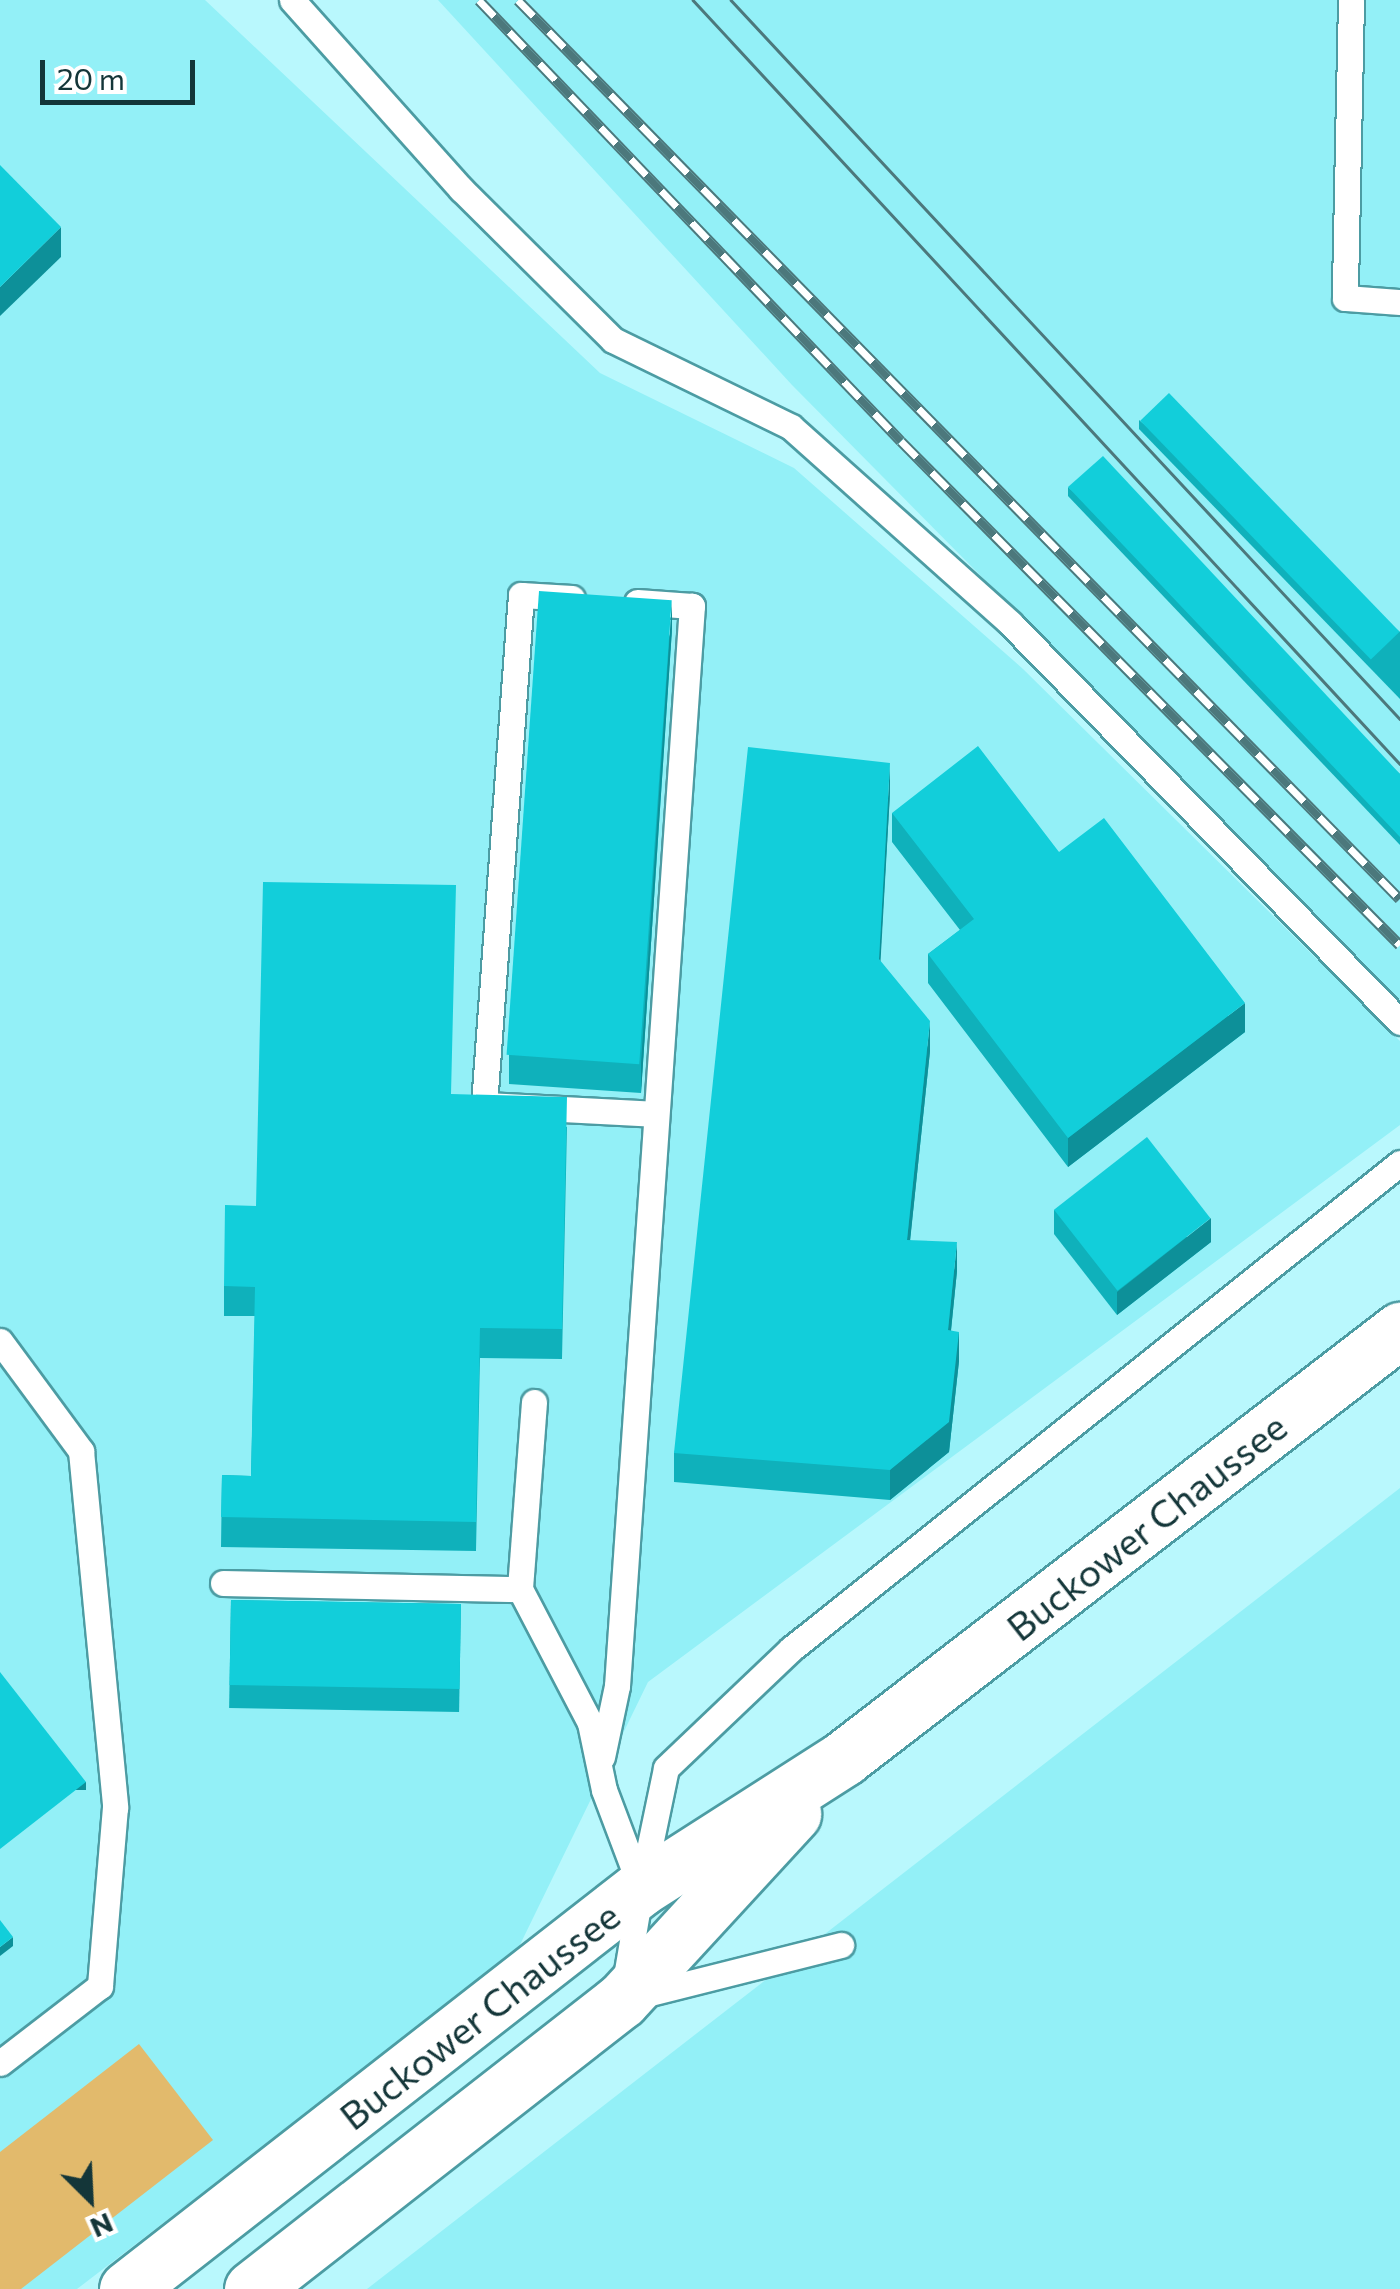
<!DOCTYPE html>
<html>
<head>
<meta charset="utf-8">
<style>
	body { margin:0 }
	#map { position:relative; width:1400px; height:2289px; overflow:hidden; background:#b9f8fd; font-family:Commissioner,sans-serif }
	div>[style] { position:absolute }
	.built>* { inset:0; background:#93f0f7 }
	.green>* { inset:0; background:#e2ba6c }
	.roads { filter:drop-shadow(2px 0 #4c9ca3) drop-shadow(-2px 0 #4c9ca3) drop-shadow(0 2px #4c9ca3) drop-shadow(0 -2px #4c9ca3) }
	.service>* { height:25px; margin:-12.5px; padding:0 12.5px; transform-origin:12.5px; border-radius:12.5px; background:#fff }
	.secondary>* { height:55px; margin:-27.5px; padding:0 27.5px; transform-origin:27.5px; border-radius:27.5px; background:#fff }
	.tram>* { height:2.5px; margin:-1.25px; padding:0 1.25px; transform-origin:1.25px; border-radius:1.25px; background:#4c787c }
	.rail>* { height:11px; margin-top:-5.5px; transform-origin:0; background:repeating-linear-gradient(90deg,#fff 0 22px,#4c787c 0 44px); box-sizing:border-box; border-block:2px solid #4c787c }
	.wall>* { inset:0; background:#0fb1bb; transform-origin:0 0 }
	.shaded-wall>* { inset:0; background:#0d9099; transform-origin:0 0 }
	.building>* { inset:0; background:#12ceda; transform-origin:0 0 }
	span { translate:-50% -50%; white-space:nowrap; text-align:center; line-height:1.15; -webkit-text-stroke:8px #fff; paint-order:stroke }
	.street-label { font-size:38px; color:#143639 }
	.north { position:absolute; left:40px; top:2149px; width:100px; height:100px; -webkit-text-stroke:8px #fff; paint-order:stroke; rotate:156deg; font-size:28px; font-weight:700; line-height:40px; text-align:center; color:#143639 }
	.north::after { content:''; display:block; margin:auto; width:35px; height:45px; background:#143639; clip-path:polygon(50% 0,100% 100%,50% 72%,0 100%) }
	.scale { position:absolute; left:40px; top:60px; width:155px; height:45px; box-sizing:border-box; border:5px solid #143639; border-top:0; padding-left:12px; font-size:30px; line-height:35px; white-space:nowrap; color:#143639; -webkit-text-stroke:8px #fff; paint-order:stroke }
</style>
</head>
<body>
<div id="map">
	<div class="built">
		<i style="clip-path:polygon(0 0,205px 0,600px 373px,794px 468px,1023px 669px,1400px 1041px,1400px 1125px,648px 1682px,516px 1953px,77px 2289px,0 2289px)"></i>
		<i style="clip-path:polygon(438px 0,1400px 0,1400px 1000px,792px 385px)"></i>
		<i style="clip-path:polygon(1400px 1488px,1400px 2289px,367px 2289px)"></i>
	</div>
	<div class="green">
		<i style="clip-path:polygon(139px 2044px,213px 2140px,21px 2289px,0 2289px,0 2152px)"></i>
	</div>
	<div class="roads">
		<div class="service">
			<i style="left:292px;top:0;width:254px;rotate:48.2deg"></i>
			<i style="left:461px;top:189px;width:214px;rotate:44.8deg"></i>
			<i style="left:613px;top:340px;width:198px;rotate:26deg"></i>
			<i style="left:791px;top:427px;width:294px;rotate:41.8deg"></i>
			<i style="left:1010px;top:623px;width:558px;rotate:45.65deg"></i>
			<i style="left:1351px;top:0;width:298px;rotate:91.2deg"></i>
			<i style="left:1345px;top:298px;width:55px;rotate:4.2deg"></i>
			<i style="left:572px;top:598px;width:51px;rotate:-176.6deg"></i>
			<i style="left:521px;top:595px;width:511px;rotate:94.15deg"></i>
			<i style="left:484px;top:1105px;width:171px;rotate:3deg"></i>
			<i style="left:0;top:1341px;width:137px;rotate:53.6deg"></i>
			<i style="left:81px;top:1451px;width:358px;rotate:84.5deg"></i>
			<i style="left:115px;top:1807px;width:180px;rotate:94.8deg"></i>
			<i style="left:100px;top:1986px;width:126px;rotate:142.4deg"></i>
			<i style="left:534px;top:1402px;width:188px;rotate:94.3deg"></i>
			<i style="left:520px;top:1589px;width:151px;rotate:62.4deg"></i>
			<i style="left:590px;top:1723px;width:68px;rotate:78.2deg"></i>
			<i style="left:604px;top:1790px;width:105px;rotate:69.3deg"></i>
			<i style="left:641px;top:1888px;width:114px;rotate:99.6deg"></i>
			<i style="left:622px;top:2000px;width:226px;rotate:-14.1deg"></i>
			<i style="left:223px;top:1583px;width:297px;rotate:1.2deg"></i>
			<i style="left:602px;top:1757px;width:73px;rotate:-78.1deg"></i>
			<i style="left:617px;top:1686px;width:1083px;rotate:-86.03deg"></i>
			<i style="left:692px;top:606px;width:55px;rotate:-175.8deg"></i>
			<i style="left:642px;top:1883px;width:117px;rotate:-78.2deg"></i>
			<i style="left:666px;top:1768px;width:173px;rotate:-43.6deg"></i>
			<i style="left:791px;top:1649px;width:779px;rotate:-38.59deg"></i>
		</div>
		<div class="secondary">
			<i style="left:127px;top:2289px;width:652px;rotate:-37.96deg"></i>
			<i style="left:641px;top:1888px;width:241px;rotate:-32.6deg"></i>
			<i style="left:844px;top:1758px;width:702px;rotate:-37.59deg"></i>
			<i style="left:252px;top:2289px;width:469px;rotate:-38deg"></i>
			<i style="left:622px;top:2000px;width:253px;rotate:-47.4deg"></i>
		</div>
	</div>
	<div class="tram">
		<i style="left:693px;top:0;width:1041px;rotate:47.22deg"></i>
		<i style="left:731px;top:0;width:982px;rotate:47.06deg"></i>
	</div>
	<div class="rail">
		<i style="left:479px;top:0;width:610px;rotate:46.26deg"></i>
		<i style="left:901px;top:441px;width:709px;rotate:45.29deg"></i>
		<i style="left:518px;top:0;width:1259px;rotate:45.55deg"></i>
	</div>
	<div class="wall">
		<i style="clip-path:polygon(1139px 420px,1400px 632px,1400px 699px,1139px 429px)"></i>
		<i style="clip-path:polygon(1068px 487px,1400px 774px,1400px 845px,1068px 496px)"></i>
		<i style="clip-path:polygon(672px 629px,641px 1093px,509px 1084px,509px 1055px)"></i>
		<i style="clip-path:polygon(890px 793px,880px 961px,930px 1051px,910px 1240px,957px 1271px,951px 1330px,959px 1361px,949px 1452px,890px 1500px,674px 1482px,674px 1453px)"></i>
		<i style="clip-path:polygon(892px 813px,1059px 852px,1245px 1032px,1068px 1167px,928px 983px,928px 954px,960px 930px,892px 842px)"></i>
		<i style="clip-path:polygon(452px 1095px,567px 1127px,562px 1359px,480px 1358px,476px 1551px,221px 1547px,222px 1475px,251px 1476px,255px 1316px,224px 1316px,224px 1286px,256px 1206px)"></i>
		<i style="clip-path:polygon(1054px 1210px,1211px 1242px,1117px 1315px,1054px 1234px)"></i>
		<i style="left:231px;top:1600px;width:230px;height:108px;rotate:1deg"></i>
	</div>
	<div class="shaded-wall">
		<i style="clip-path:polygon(61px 227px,61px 257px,0 316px,0 287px)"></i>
		<i style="clip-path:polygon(672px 600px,672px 629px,641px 1093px,641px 1063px)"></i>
		<i style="clip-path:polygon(890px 763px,890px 793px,879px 988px,879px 959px)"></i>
		<i style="clip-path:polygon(1245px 1003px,1245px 1032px,1068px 1167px,1068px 1138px)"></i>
		<i style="clip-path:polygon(930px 1021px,930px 1051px,907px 1270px,907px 1240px)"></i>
		<i style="clip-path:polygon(1211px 1218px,1211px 1242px,1117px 1315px,1117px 1292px)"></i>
		<i style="clip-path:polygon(957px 1242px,957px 1271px,948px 1360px,948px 1330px)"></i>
		<i style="clip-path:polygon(959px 1332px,959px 1361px,949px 1452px,890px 1500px,890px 1470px)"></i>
		<i style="left:86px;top:1782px;width:8px;height:109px;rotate:90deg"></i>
		<i style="clip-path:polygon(13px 1937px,13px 1946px,0 1956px,0 1947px)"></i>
	</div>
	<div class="building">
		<i style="clip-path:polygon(0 165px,61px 227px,0 287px)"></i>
		<i style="left:1169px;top:393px;width:332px;height:40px;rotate:46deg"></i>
		<i style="clip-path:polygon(1103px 456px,1400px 774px,1400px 837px,1068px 487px)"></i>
		<i style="left:539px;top:591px;width:133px;height:465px;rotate:4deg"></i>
		<i style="clip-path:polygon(978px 746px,1059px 852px,1104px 818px,1245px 1003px,1068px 1138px,928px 954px,974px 919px,892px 813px)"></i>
		<i style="clip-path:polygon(748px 747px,890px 763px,879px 959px,930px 1021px,907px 1240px,957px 1242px,948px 1330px,959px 1332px,949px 1422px,890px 1470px,674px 1453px)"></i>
		<i style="clip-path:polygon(263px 882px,456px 885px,451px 1094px,567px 1097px,562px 1329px,480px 1328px,476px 1522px,221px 1517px,222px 1475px,251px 1476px,255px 1287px,224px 1286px,225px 1205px,256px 1206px)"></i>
		<i style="left:1147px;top:1137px;width:103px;height:118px;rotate:52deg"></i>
		<i style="left:231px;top:1600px;width:230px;height:85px;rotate:1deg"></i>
		<i style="clip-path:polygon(0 1672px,86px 1782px,0 1849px)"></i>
		<i style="clip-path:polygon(0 1920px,13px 1937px,0 1947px)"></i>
	</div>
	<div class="street-label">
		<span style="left:1146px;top:1526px;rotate:-38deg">Buckower Chaussee</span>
		<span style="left:479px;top:2015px;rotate:-38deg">Buckower Chaussee</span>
	</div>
	<div class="north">N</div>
	<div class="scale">20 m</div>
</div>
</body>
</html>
